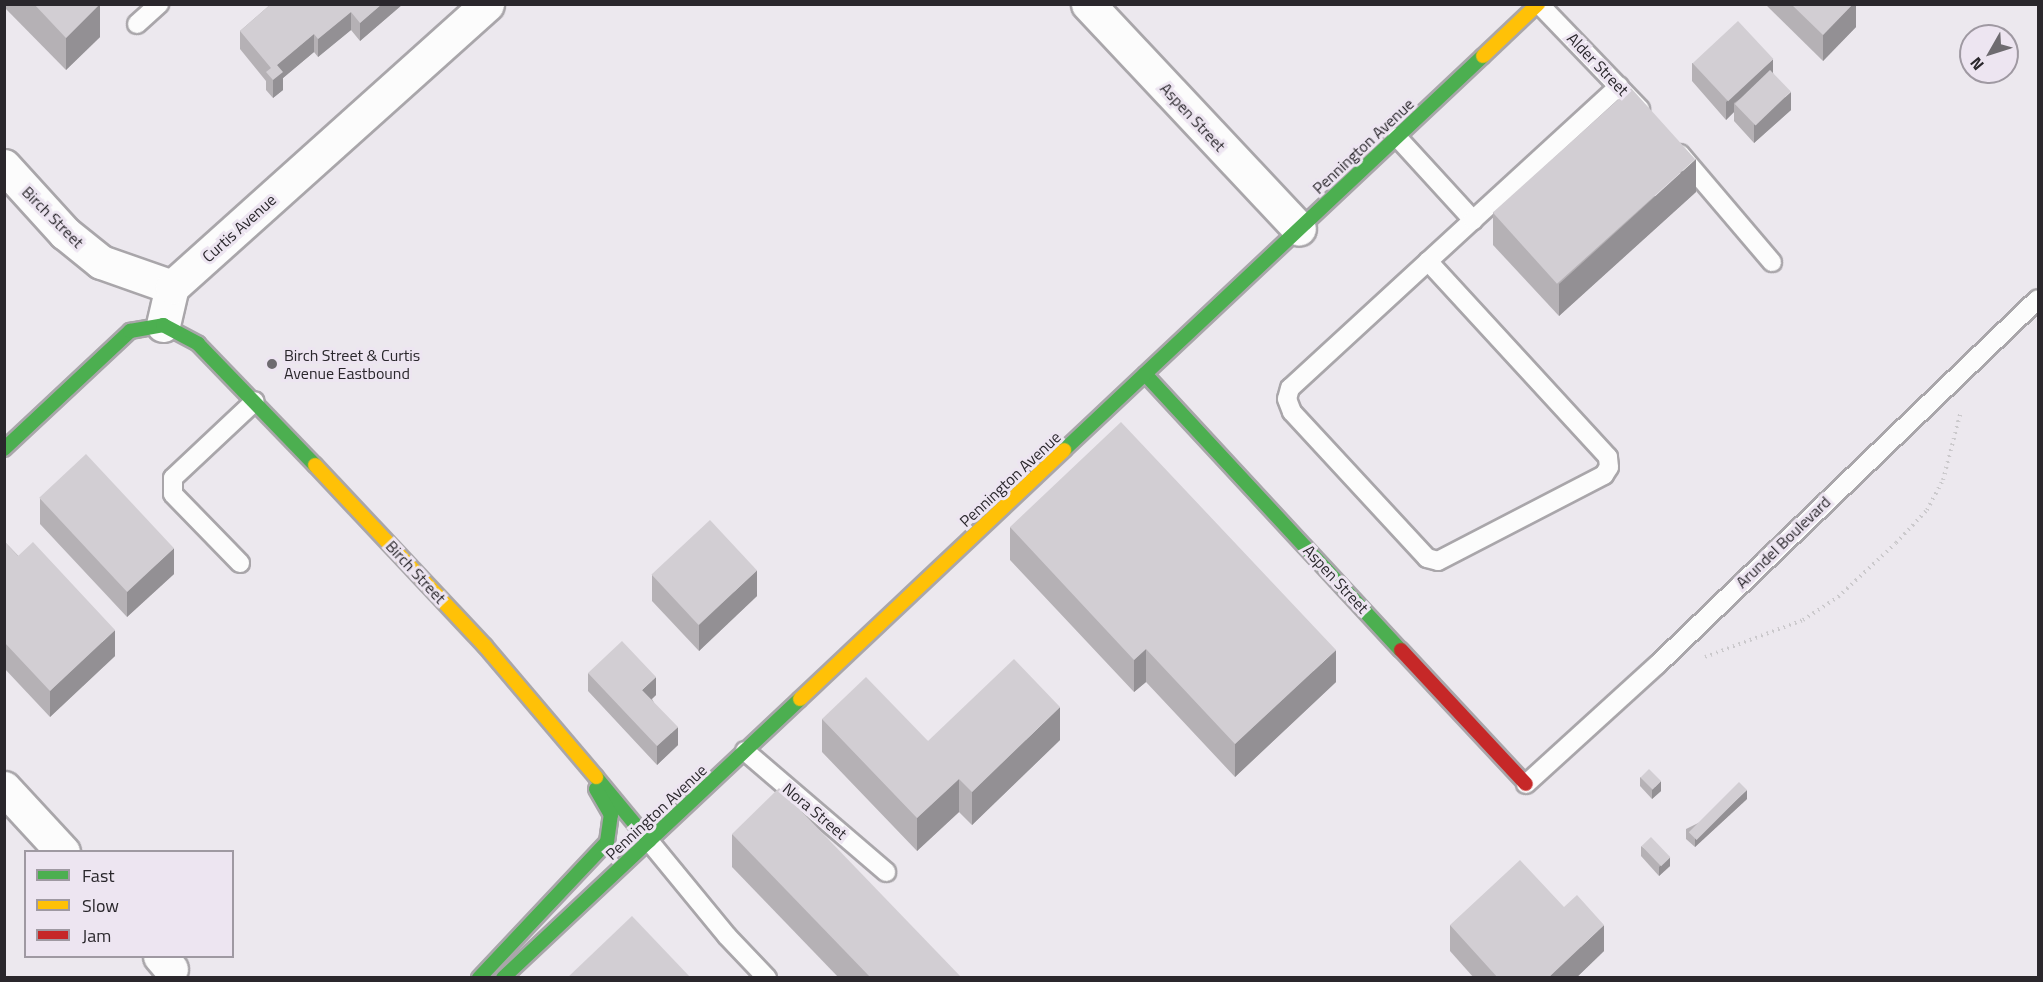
<!DOCTYPE html>
<html>
<head>
<meta charset="utf-8">
<style>
	body { margin:0 }
	#map { position:relative; width:2043px; height:982px; overflow:hidden; background:#ece8ee; font-family:"Titillium Web",sans-serif }
	div>[style] { position:absolute }
	.path>* { height:4px; margin-top:-2px; transform-origin:0; background:repeating-linear-gradient(90deg,#cbc9cc 0 1.5px,transparent 0 6px) }
	.roads { filter:drop-shadow(2px 0 #a9a6aa) drop-shadow(-2px 0 #a9a6aa) drop-shadow(0 2px #a9a6aa) drop-shadow(0 -2px #a9a6aa) }
	.lane>* { height:18px; margin:-9px; padding:0 9px; transform-origin:9px; border-radius:9px; background:#fcfcfc }
	.street>* { height:33px; margin:-16.5px; padding:0 16.5px; transform-origin:16.5px; border-radius:16.5px; background:#fcfcfc }
	.fast>* { height:14px; margin:-7px; padding:0 7px; transform-origin:7px; border-radius:7px; background:#4caf50 }
	.slow>* { height:14px; margin:-7px; padding:0 7px; transform-origin:7px; border-radius:7px; background:#ffc107 }
	.jam>* { height:14px; margin:-7px; padding:0 7px; transform-origin:7px; border-radius:7px; background:#c62828 }
	.wall>* { inset:0; background:#b5b1b5 }
	.shaded-wall>* { inset:0; background:#939094 }
	.building>* { inset:0; background:#d2ced3; transform-origin:0 0 }
	.dots>* { width:16px; height:16px; translate:-50% -50%; box-sizing:border-box; border:3px solid #ede5f1; border-radius:50% }
	span { translate:-50% -50%; white-space:nowrap; text-align:center; line-height:1.15; -webkit-text-stroke:6px #ede5f1; paint-order:stroke }
	.street-label { font-size:16px; color:#2a272c }
	.poi-label { font-size:16px; color:#2a272c }
	.left { translate:0 -50%; text-align:left }
	.frame { position:absolute; inset:0; border:6px solid #2a272c; pointer-events:none }
	.legend { position:absolute; left:24px; top:850px; width:210px; height:108px; box-sizing:border-box; background:#ede5f1; border:2px solid #9f99a2; margin:0; padding:8px 10px; list-style:none; font-size:18px; color:#2a272c }
	.legend li { display:flex; align-items:center; gap:12px; height:30px }
	.legend b { width:30px; border:2px solid #9f99a2 }
	.north { position:absolute; left:1959px; top:24px; width:60px; height:60px; box-sizing:border-box; background:#ede5f1; border:2px solid #9f99a2; border-radius:50%; rotate:231deg; font-size:16px; font-weight:700; line-height:24px; text-align:center; color:#2a272c }
	.north::after { content:''; display:block; margin:auto; width:21px; height:27px; background:#6e6b70; clip-path:polygon(50% 0,100% 100%,50% 72%,0 100%) }
</style>
</head>
<body>
<div id="map">
	<div class="path">
		<i style="left:1705px;top:657px;width:105px;rotate:-20.7deg"></i>
		<i style="left:1803px;top:620px;width:42px;rotate:-33.3deg"></i>
		<i style="left:1838px;top:597px;width:79px;rotate:-43deg"></i>
		<i style="left:1896px;top:543px;width:45px;rotate:-46.8deg"></i>
		<i style="left:1927px;top:510px;width:34px;rotate:-62deg"></i>
		<i style="left:1943px;top:480px;width:71px;rotate:-75.4deg"></i>
	</div>
	<div class="roads">
		<div class="lane">
			<i style="left:1539px;top:4px;width:146px;rotate:46.1deg"></i>
			<i style="left:137px;top:24px;width:30px;rotate:-42deg"></i>
			<i style="left:1397px;top:137px;width:113px;rotate:47.5deg"></i>
			<i style="left:1473px;top:220px;width:248px;rotate:137.4deg"></i>
			<i style="left:1290px;top:388px;width:11px;rotate:105deg"></i>
			<i style="left:1287px;top:399px;width:14px;rotate:69deg"></i>
			<i style="left:1292px;top:412px;width:199px;rotate:47.2deg"></i>
			<i style="left:1427px;top:558px;width:11px;rotate:15deg"></i>
			<i style="left:1438px;top:561px;width:187px;rotate:-27.4deg"></i>
			<i style="left:1604px;top:475px;width:9px;rotate:-58deg"></i>
			<i style="left:1609px;top:467px;width:10px;rotate:-96deg"></i>
			<i style="left:1608px;top:457px;width:266px;rotate:-132.6deg"></i>
			<i style="left:1680px;top:154px;width:142px;rotate:49.6deg"></i>
			<i style="left:1473px;top:220px;width:198px;rotate:-42.5deg"></i>
			<i style="left:240px;top:563px;width:96px;rotate:-134.2deg"></i>
			<i style="left:173px;top:494px;width:16px;rotate:-90deg"></i>
			<i style="left:173px;top:478px;width:112px;rotate:-43.2deg"></i>
			<i style="left:745px;top:751px;width:186px;rotate:40.6deg"></i>
			<i style="left:1526px;top:784px;width:177px;rotate:-42.3deg"></i>
			<i style="left:1657px;top:665px;width:528px;rotate:-43.85deg"></i>
			<i style="left:649px;top:841px;width:123px;rotate:50.6deg"></i>
			<i style="left:727px;top:936px;width:58px;rotate:46.4deg"></i>
		</div>
		<div class="street">
			<i style="left:1088px;top:4px;width:308px;rotate:46.8deg"></i>
			<i style="left:4px;top:166px;width:91px;rotate:47.7deg"></i>
			<i style="left:65px;top:233px;width:46px;rotate:38.9deg"></i>
			<i style="left:101px;top:262px;width:75px;rotate:19.4deg"></i>
			<i style="left:163px;top:325px;width:39px;rotate:-77deg"></i>
			<i style="left:172px;top:287px;width:423px;rotate:-41.9deg"></i>
			<i style="left:4px;top:788px;width:87px;rotate:47.3deg"></i>
			<i style="left:160px;top:956px;width:17px;rotate:50deg"></i>
		</div>
		<div class="fast">
			<i style="left:1145px;top:374px;width:376px;rotate:47.2deg"></i>
			<i style="left:4px;top:449px;width:173px;rotate:-43.1deg"></i>
			<i style="left:130px;top:331px;width:34px;rotate:-10deg"></i>
			<i style="left:163px;top:325px;width:40px;rotate:28deg"></i>
			<i style="left:198px;top:344px;width:168px;rotate:46deg"></i>
			<i style="left:1064px;top:450px;width:575px;rotate:-43.24deg"></i>
			<i style="left:596px;top:777px;width:83px;rotate:50.4deg"></i>
			<i style="left:479px;top:978px;width:187px;rotate:-46.7deg"></i>
			<i style="left:607px;top:842px;width:27px;rotate:-82deg"></i>
			<i style="left:611px;top:815px;width:30px;rotate:-120deg"></i>
			<i style="left:503px;top:978px;width:407px;rotate:-43.2deg"></i>
		</div>
		<div class="slow">
			<i style="left:1483px;top:56px;width:76px;rotate:-43.4deg"></i>
			<i style="left:315px;top:465px;width:248px;rotate:46.8deg"></i>
			<i style="left:485px;top:646px;width:172px;rotate:49.7deg"></i>
			<i style="left:800px;top:699px;width:363px;rotate:-43.3deg"></i>
		</div>
		<div class="jam">
			<i style="left:1401px;top:650px;width:183px;rotate:47deg"></i>
		</div>
	</div>
	<div class="wall">
		<i style="clip-path:polygon(4px 4px,100px 4px,100px 37px,66px 70px,4px 7px)"></i>
		<i style="clip-path:polygon(271px 4px,403px 4px,360px 41px,351px 30px,318px 57px,314px 52px,283px 78px,283px 90px,273px 98px,266px 90px,266px 81px,240px 49px,240px 31px)"></i>
		<i style="clip-path:polygon(1765px 4px,1856px 4px,1856px 27px,1823px 61px)"></i>
		<i style="clip-path:polygon(1692px 63px,1773px 73px,1791px 110px,1754px 143px,1734px 121px,1734px 112px,1726px 120px,1692px 81px)"></i>
		<i style="clip-path:polygon(1696px 192px,1559px 316px,1493px 245px,1493px 212px)"></i>
		<i style="clip-path:polygon(40px 498px,174px 574px,127px 617px,40px 524px)"></i>
		<i style="clip-path:polygon(1010px 527px,1336px 682px,1235px 777px,1146px 682px,1134px 692px,1010px 560px)"></i>
		<i style="clip-path:polygon(4px 541px,115px 656px,50px 717px,4px 668px)"></i>
		<i style="clip-path:polygon(652px 575px,757px 596px,699px 651px,652px 601px)"></i>
		<i style="clip-path:polygon(588px 673px,656px 695px,652px 699px,678px 745px,657px 765px,588px 691px)"></i>
		<i style="clip-path:polygon(822px 719px,928px 741px,1060px 740px,972px 825px,959px 812px,917px 851px,822px 752px)"></i>
		<i style="clip-path:polygon(1640px 777px,1661px 791px,1652px 799px,1640px 786px)"></i>
		<i style="clip-path:polygon(1747px 799px,1695px 847px,1686px 839px,1686px 829px)"></i>
		<i style="clip-path:polygon(732px 834px,962px 978px,839px 978px,732px 867px)"></i>
		<i style="clip-path:polygon(1641px 846px,1670px 866px,1659px 876px,1641px 856px)"></i>
		<i style="clip-path:polygon(1450px 925px,1604px 951px,1576px 978px,1474px 978px,1450px 951px)"></i>
	</div>
	<div class="shaded-wall">
		<i style="clip-path:polygon(100px 4px,100px 37px,66px 70px,66px 38px)"></i>
		<i style="clip-path:polygon(382px 4px,403px 4px,360px 41px,360px 23px)"></i>
		<i style="clip-path:polygon(1853px 4px,1856px 4px,1856px 27px,1823px 61px,1823px 35px)"></i>
		<i style="clip-path:polygon(351px 12px,351px 30px,318px 57px,318px 39px)"></i>
		<i style="clip-path:polygon(314px 34px,314px 52px,283px 78px,283px 90px,273px 98px,273px 80px,277px 65px)"></i>
		<i style="clip-path:polygon(1773px 59px,1773px 77px,1734px 103px,1734px 112px,1726px 120px,1726px 102px)"></i>
		<i style="clip-path:polygon(1791px 92px,1791px 110px,1754px 143px,1754px 125px)"></i>
		<i style="clip-path:polygon(1696px 159px,1696px 192px,1559px 316px,1559px 284px)"></i>
		<i style="clip-path:polygon(174px 548px,174px 574px,127px 617px,127px 591px)"></i>
		<i style="clip-path:polygon(757px 570px,757px 596px,699px 651px,699px 625px)"></i>
		<i style="clip-path:polygon(115px 630px,115px 656px,50px 717px,50px 691px)"></i>
		<i style="clip-path:polygon(1146px 649px,1146px 682px,1134px 692px,1134px 660px)"></i>
		<i style="clip-path:polygon(1336px 650px,1336px 682px,1235px 777px,1235px 744px)"></i>
		<i style="clip-path:polygon(656px 677px,656px 695px,642px 708px,642px 690px)"></i>
		<i style="clip-path:polygon(1060px 707px,1060px 740px,972px 825px,972px 792px)"></i>
		<i style="clip-path:polygon(678px 727px,678px 745px,657px 765px,657px 746px)"></i>
		<i style="clip-path:polygon(959px 779px,959px 812px,917px 851px,917px 818px)"></i>
		<i style="clip-path:polygon(1661px 781px,1661px 791px,1652px 799px,1652px 790px)"></i>
		<i style="clip-path:polygon(1747px 790px,1747px 799px,1695px 847px,1695px 838px)"></i>
		<i style="clip-path:polygon(1670px 857px,1670px 866px,1659px 876px,1659px 867px)"></i>
		<i style="clip-path:polygon(1604px 925px,1604px 951px,1576px 978px,1548px 978px)"></i>
	</div>
	<div class="building">
		<i style="clip-path:polygon(34px 4px,100px 4px,66px 38px)"></i>
		<i style="clip-path:polygon(271px 4px,382px 4px,360px 23px,351px 12px,318px 39px,314px 34px,277px 65px,283px 72px,273px 80px,266px 72px,271px 68px,240px 31px)"></i>
		<i style="clip-path:polygon(1791px 4px,1853px 4px,1823px 35px)"></i>
		<i style="left:1738px;top:21px;width:52px;height:62px;rotate:47deg"></i>
		<i style="left:1770px;top:70px;width:30px;height:49px;rotate:46deg"></i>
		<i style="left:1631px;top:88px;width:96px;height:186px;rotate:48deg"></i>
		<i style="clip-path:polygon(1121px 422px,1336px 650px,1235px 744px,1146px 649px,1134px 660px,1010px 527px)"></i>
		<i style="left:86px;top:454px;width:129px;height:64px;rotate:47deg"></i>
		<i style="left:710px;top:520px;width:69px;height:80px;rotate:47deg"></i>
		<i style="clip-path:polygon(4px 541px,18px 556px,33px 542px,115px 630px,50px 691px,4px 642px)"></i>
		<i style="clip-path:polygon(622px 641px,656px 677px,642px 690px,678px 727px,657px 746px,588px 673px)"></i>
		<i style="clip-path:polygon(1014px 659px,1060px 707px,972px 792px,959px 779px,917px 818px,822px 719px,866px 677px,928px 741px)"></i>
		<i style="left:1649px;top:769px;width:17px;height:12px;rotate:45deg"></i>
		<i style="left:1739px;top:782px;width:11px;height:71px;rotate:45deg"></i>
		<i style="clip-path:polygon(779px 788px,962px 978px,871px 978px,732px 834px)"></i>
		<i style="left:1651px;top:837px;width:28px;height:13px;rotate:46deg"></i>
		<i style="clip-path:polygon(1520px 860px,1564px 907px,1577px 895px,1604px 925px,1548px 978px,1498px 978px,1450px 925px)"></i>
		<i style="clip-path:polygon(632px 916px,691px 978px,567px 978px)"></i>
	</div>
	<div class="dots">
		<i style="left:272px;top:364px;background:#6e6b70"></i>
	</div>
	<div class="street-label">
		<span style="left:1598px;top:64px;rotate:46deg">Alder Street</span>
		<span style="left:1193px;top:117px;rotate:47deg">Aspen Street</span>
		<span style="left:1363px;top:146px;rotate:-43deg">Pennington Avenue</span>
		<span style="left:53px;top:217px;rotate:45deg">Birch Street</span>
		<span style="left:239px;top:228px;rotate:-42deg">Curtis Avenue</span>
		<span style="left:1010px;top:479px;rotate:-43deg">Pennington Avenue</span>
		<span style="left:1783px;top:542px;rotate:-44deg">Arundel Boulevard</span>
		<span style="left:416px;top:572px;rotate:47deg">Birch Street</span>
		<span style="left:1336px;top:579px;rotate:47deg">Aspen Street</span>
		<span style="left:815px;top:811px;rotate:40deg">Nora Street</span>
		<span style="left:656px;top:812px;rotate:-43deg">Pennington Avenue</span>
	</div>
	<div class="poi-label">
		<span class="left" style="left:284px;top:364px">Birch Street &amp; Curtis<br>Avenue Eastbound</span>
	</div>
	<div class="frame"></div>
	<ul class="legend">
	<li><b style="height:8px;background:#4caf50"></b>Fast</li>
	<li><b style="height:8px;background:#ffc107"></b>Slow</li>
	<li><b style="height:8px;background:#c62828"></b>Jam</li>
	</ul>
	<div class="north">N</div>
</div>
</body>
</html>
